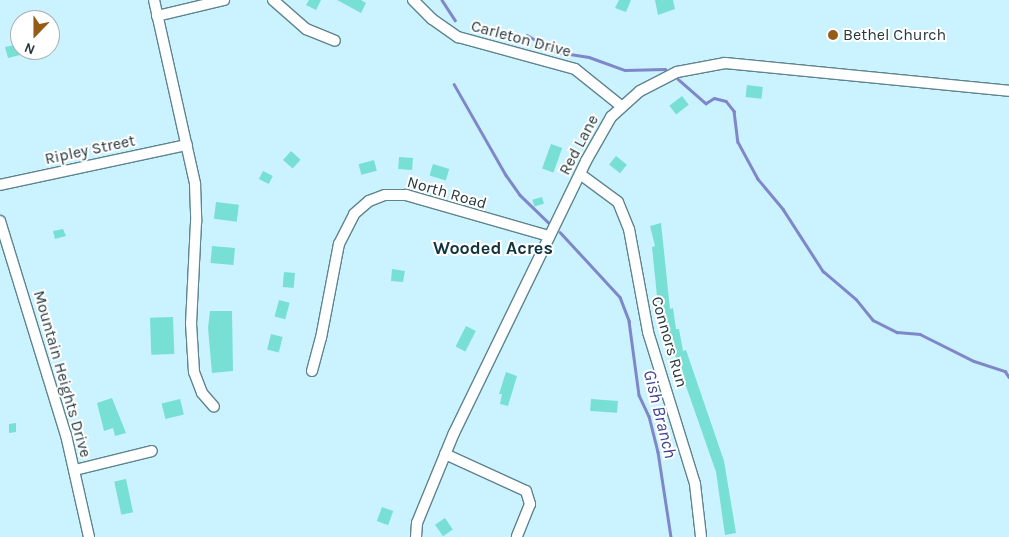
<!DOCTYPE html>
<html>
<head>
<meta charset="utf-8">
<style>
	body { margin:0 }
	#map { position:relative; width:1009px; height:537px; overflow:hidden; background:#caf3ff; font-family:Karla,sans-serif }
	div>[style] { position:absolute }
	.stream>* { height:2.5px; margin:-1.25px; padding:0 1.25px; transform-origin:1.25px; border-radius:1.25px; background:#7f87c8 }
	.building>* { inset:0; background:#78dfd4; transform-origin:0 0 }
	.roads { filter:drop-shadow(1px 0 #5e848e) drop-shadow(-1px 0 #5e848e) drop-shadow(0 1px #5e848e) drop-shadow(0 -1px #5e848e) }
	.street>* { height:10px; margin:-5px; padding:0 5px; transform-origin:5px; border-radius:5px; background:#fff }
	.dots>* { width:14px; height:14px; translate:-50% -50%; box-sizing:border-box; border:2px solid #fff; border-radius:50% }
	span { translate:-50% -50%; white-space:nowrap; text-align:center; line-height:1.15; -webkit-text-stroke:4px #fff; paint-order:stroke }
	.poi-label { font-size:16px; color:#28383c }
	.left { translate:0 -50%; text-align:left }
	.street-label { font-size:16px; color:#28383c }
	.neighbourhood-label { font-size:18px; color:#0f353f; font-weight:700 }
	.water-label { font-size:18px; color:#424594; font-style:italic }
	.north { position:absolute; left:10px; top:10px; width:50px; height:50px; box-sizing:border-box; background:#fff; border:1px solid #a9afb1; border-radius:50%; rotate:202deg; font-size:14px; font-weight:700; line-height:20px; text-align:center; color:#28383c }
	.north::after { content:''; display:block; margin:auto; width:18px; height:22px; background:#955c18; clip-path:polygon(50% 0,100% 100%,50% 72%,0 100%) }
</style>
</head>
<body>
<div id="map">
	<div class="stream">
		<i style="left:442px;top:0;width:24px;rotate:57deg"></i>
		<i style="left:527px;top:35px;width:34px;rotate:30deg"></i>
		<i style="left:557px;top:52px;width:32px;rotate:9deg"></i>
		<i style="left:589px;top:57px;width:38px;rotate:20deg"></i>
		<i style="left:625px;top:70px;width:40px;rotate:-1.4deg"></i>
		<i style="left:678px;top:79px;width:37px;rotate:41deg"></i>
		<i style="left:706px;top:103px;width:9px;rotate:-32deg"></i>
		<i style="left:714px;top:98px;width:12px;rotate:14deg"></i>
		<i style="left:726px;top:101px;width:13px;rotate:51deg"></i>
		<i style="left:734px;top:111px;width:31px;rotate:83deg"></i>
		<i style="left:738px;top:142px;width:42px;rotate:61.6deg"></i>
		<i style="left:758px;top:179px;width:39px;rotate:50deg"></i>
		<i style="left:783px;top:209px;width:74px;rotate:57.2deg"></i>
		<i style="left:823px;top:271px;width:43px;rotate:40.3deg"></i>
		<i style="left:856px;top:299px;width:27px;rotate:51deg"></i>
		<i style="left:873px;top:320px;width:27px;rotate:27deg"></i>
		<i style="left:897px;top:332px;width:23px;rotate:5deg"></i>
		<i style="left:920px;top:334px;width:60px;rotate:26.6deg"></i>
		<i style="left:974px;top:361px;width:33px;rotate:18deg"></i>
		<i style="left:1005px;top:371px;width:7px;rotate:56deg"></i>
		<i style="left:454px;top:84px;width:105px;rotate:60.3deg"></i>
		<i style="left:506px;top:175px;width:24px;rotate:55deg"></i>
		<i style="left:520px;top:195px;width:39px;rotate:44deg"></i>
		<i style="left:560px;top:232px;width:88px;rotate:47.3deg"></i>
		<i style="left:620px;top:297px;width:26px;rotate:69deg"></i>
		<i style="left:629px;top:321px;width:75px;rotate:82.3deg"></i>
		<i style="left:639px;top:395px;width:23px;rotate:65deg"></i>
		<i style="left:649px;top:416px;width:37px;rotate:76deg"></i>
		<i style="left:658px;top:452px;width:86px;rotate:81.3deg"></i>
	</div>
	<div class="building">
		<i style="clip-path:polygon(309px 0,321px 0,316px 10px,306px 5px)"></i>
		<i style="clip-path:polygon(337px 0,361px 0,366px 3px,361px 13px)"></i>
		<i style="clip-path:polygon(619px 0,631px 0,626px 12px,615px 8px)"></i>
		<i style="clip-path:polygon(655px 0,673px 0,675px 9px,658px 15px)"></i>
		<i style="clip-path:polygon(20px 44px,20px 55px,8px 58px,5px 47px)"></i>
		<i style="left:747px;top:85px;width:16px;height:12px;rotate:7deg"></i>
		<i style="left:682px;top:96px;width:11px;height:16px;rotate:52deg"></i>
		<i style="left:551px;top:144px;width:12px;height:26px;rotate:20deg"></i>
		<i style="left:291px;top:151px;width:13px;height:12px;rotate:42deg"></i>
		<i style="left:616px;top:156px;width:14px;height:11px;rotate:39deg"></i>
		<i style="left:399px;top:157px;width:14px;height:12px;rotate:4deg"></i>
		<i style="left:374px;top:160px;width:11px;height:16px;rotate:75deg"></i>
		<i style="left:433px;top:164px;width:17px;height:12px;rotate:17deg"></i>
		<i style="left:263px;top:171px;width:11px;height:9px;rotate:27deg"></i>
		<i style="left:542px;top:197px;width:7px;height:10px;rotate:74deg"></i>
		<i style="left:216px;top:202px;width:23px;height:17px;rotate:7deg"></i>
		<i style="clip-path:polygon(661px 223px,670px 309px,673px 308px,676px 329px,679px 329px,683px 351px,686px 350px,724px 461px,736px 533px,725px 535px,716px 472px,658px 306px,652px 247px,655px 246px,650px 226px)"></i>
		<i style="clip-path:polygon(63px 229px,66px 236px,55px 239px,53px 231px)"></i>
		<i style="left:212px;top:246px;width:23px;height:17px;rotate:5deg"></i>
		<i style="clip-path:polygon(392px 269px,405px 271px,403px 282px,391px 281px)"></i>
		<i style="left:284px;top:272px;width:11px;height:15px;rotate:5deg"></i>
		<i style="left:279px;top:300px;width:11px;height:17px;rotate:15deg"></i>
		<i style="clip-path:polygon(210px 311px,232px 311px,233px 371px,212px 373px,208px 328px)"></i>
		<i style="left:173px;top:317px;width:37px;height:23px;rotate:88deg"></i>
		<i style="left:466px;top:326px;width:11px;height:23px;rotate:27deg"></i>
		<i style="left:271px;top:334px;width:12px;height:16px;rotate:14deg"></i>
		<i style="clip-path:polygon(506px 372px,517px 376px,508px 406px,500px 404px,502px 394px,499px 394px)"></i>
		<i style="clip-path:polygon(112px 398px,126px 433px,115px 436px,113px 428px,104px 431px,97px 403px)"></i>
		<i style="left:180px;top:399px;width:16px;height:19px;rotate:76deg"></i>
		<i style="left:591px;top:399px;width:27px;height:12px;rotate:4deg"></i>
		<i style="clip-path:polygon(16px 423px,16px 432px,9px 433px,9px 424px)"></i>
		<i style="left:126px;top:479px;width:34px;height:12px;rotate:78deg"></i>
		<i style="left:382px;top:507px;width:12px;height:15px;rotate:20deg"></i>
		<i style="left:445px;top:518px;width:14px;height:12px;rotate:56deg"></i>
	</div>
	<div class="roads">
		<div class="street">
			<i style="left:154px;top:0;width:189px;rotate:77.4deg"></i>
			<i style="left:195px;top:184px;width:38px;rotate:88deg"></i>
			<i style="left:196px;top:222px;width:101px;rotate:92.8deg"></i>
			<i style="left:191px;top:323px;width:49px;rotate:86.5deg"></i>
			<i style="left:194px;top:372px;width:22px;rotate:69deg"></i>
			<i style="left:202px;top:393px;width:18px;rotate:49deg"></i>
			<i style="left:273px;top:0;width:44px;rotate:41.3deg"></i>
			<i style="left:306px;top:29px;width:31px;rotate:22deg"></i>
			<i style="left:413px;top:0;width:27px;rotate:45deg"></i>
			<i style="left:432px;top:19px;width:32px;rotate:35deg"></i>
			<i style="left:458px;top:37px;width:121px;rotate:15.3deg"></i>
			<i style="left:575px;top:69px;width:59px;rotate:38.8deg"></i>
			<i style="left:157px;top:16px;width:69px;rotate:-13.4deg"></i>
			<i style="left:580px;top:174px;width:47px;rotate:36.4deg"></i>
			<i style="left:618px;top:202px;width:29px;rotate:68deg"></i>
			<i style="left:629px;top:229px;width:105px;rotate:79.5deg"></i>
			<i style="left:648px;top:332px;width:159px;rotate:72.8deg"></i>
			<i style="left:695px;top:484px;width:53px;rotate:83.5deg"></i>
			<i style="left:0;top:185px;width:191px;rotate:-12.1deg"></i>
			<i style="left:0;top:221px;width:224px;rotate:72.9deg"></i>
			<i style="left:66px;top:435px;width:105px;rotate:77.3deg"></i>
			<i style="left:312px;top:371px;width:34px;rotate:-75deg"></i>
			<i style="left:321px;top:338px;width:96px;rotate:-79.2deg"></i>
			<i style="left:339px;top:244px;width:34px;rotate:-63deg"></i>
			<i style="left:354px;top:214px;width:20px;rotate:-41deg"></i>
			<i style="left:369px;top:201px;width:17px;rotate:-21deg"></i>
			<i style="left:385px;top:195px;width:21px"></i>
			<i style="left:406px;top:195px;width:149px;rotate:16deg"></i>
			<i style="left:445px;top:454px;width:89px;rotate:24.6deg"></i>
			<i style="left:526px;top:491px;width:14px;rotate:73deg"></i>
			<i style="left:530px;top:504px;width:35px;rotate:112deg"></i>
			<i style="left:75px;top:470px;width:79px;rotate:-13.9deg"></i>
			<i style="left:416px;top:537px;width:14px;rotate:-86deg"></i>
			<i style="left:417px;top:523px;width:97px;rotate:-67.7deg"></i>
			<i style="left:454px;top:433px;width:302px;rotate:-64.1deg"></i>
			<i style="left:586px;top:161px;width:51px;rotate:-60.4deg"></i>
			<i style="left:611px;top:117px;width:39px;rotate:-42deg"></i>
			<i style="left:640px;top:91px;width:42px;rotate:-27.2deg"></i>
			<i style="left:677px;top:72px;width:49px;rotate:-10.6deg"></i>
			<i style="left:725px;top:63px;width:285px;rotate:5.6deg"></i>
		</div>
	</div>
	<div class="dots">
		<i style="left:833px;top:35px;background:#955c18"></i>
	</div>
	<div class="poi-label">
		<span class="left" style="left:843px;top:35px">Bethel Church</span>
	</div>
	<div class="street-label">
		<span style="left:521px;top:39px;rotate:15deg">Carleton Drive</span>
		<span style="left:579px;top:145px;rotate:-62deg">Red Lane</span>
		<span style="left:90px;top:150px;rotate:-12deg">Ripley Street</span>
		<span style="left:447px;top:193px;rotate:16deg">North Road</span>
		<span style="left:669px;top:342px;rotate:74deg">Connors Run</span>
		<span style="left:62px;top:374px;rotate:74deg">Mountain Heights Drive</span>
	</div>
	<div class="neighbourhood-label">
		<span style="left:493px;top:248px">Wooded Acres</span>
	</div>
	<div class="water-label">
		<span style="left:660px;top:414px;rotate:76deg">Gish Branch</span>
	</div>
	<div class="north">N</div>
</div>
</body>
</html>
